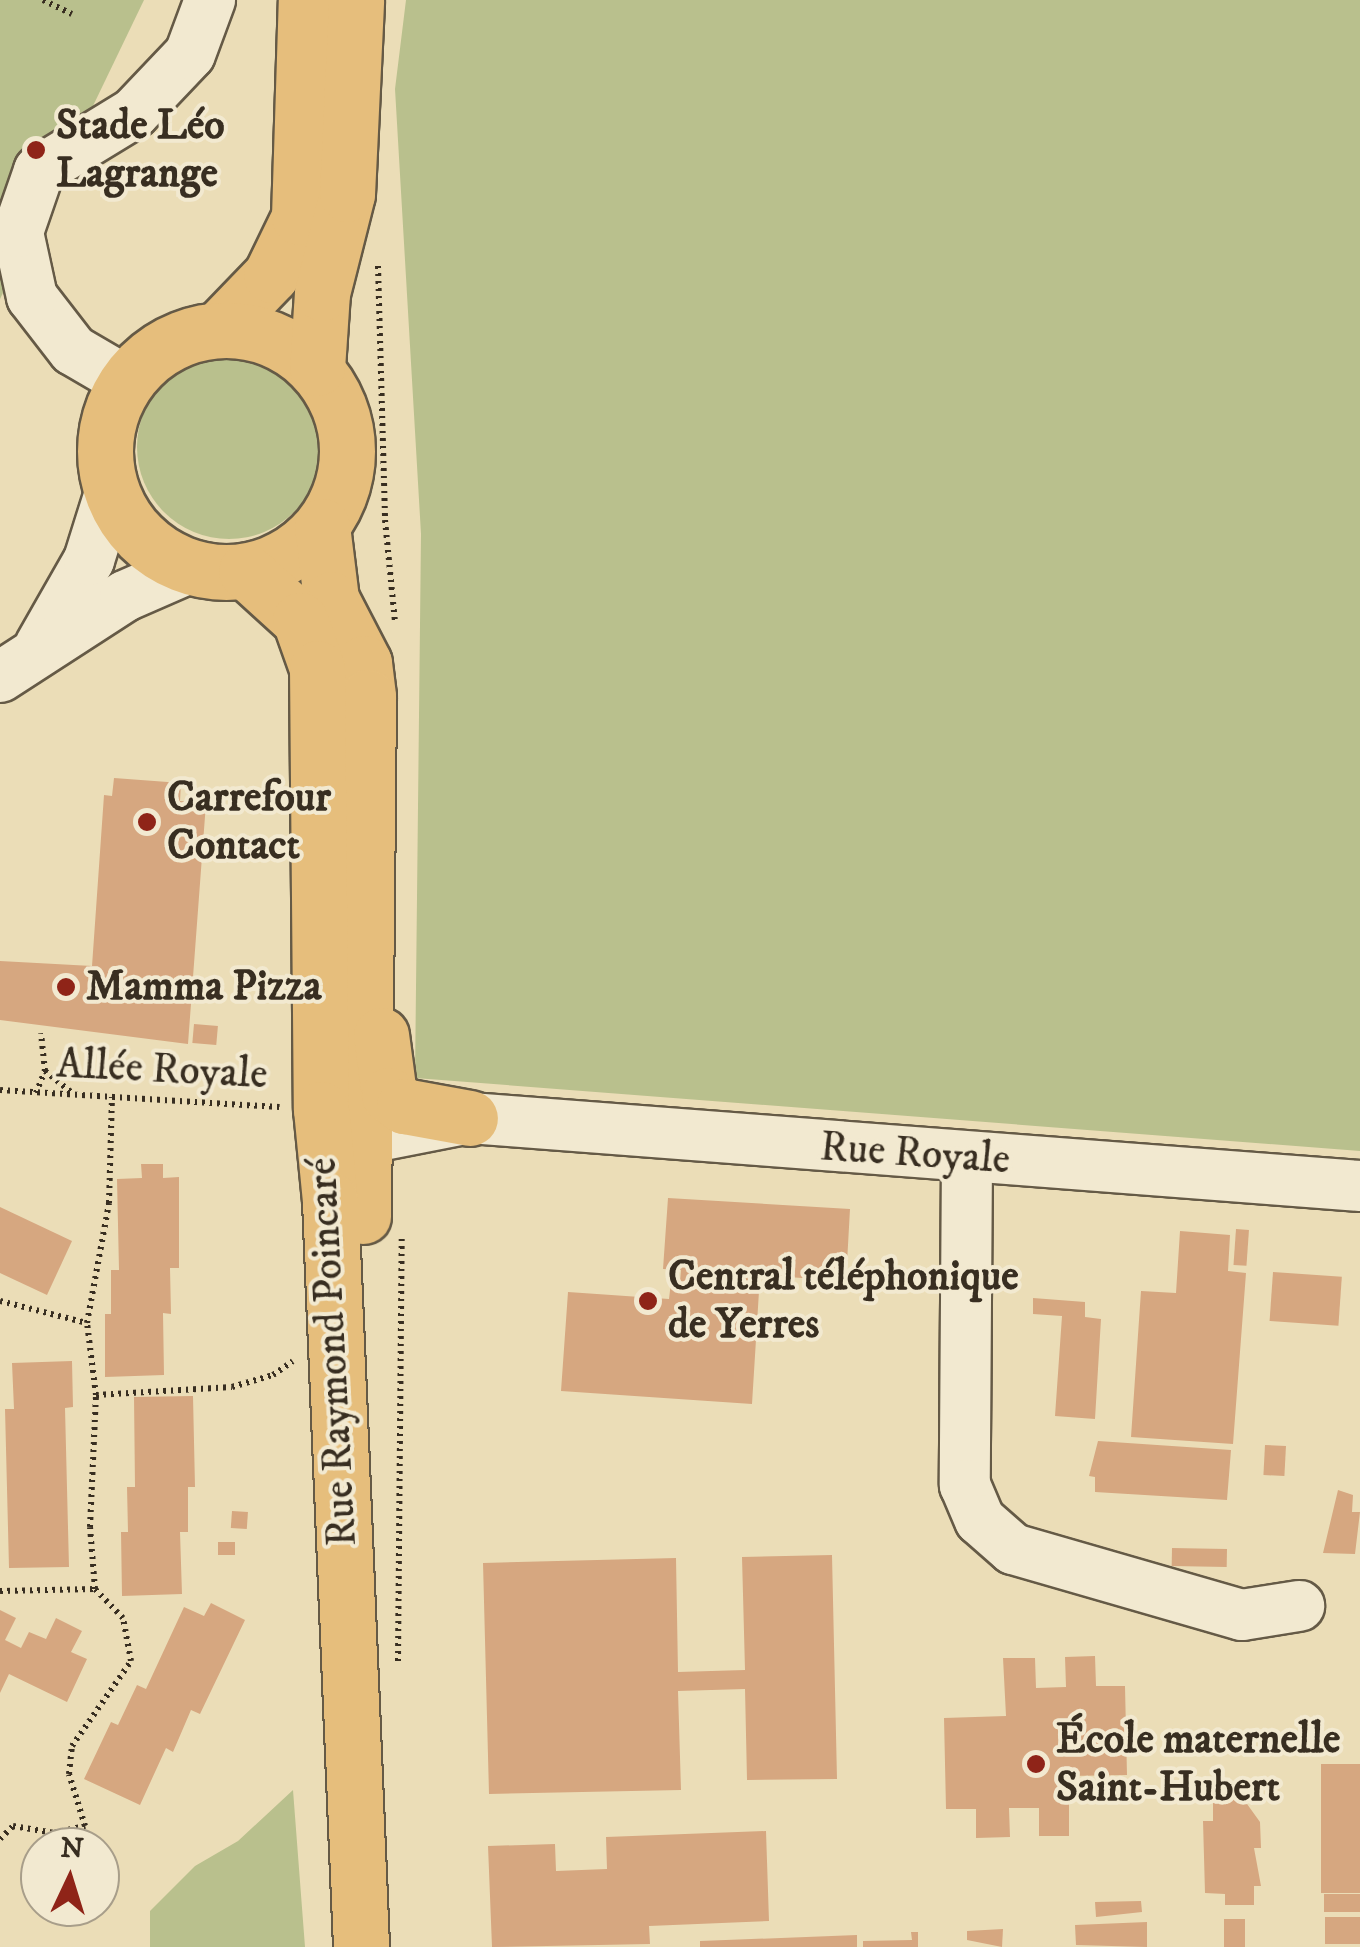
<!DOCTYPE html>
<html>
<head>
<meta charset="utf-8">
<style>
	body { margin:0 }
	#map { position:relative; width:1360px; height:1947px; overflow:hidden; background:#ebddb7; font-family:"IM FELL DW Pica",serif }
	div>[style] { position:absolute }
	.green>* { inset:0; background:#b9c08d }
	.round { border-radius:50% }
	.building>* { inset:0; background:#d6a780; transform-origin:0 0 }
	.path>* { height:6px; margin-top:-3px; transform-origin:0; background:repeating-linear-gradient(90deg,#382e21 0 2.5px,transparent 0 7.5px) }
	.roads { filter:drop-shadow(2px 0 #655a46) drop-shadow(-2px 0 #655a46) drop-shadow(0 2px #655a46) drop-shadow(0 -2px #655a46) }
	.minor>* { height:50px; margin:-25px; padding:0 25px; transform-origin:25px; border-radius:25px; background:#f2e9d0 }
	.major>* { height:55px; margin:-27.5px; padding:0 27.5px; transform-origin:27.5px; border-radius:27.5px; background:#e6be7c }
	.major>.ring { margin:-27.5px; padding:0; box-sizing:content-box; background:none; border:55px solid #e6be7c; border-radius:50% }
	.dots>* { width:28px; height:28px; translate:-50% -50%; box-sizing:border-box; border:5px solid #f2e9d0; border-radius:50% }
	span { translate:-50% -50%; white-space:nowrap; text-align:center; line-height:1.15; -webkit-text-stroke:8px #f2e9d0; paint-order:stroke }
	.poi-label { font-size:42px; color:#382e21; font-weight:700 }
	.left { translate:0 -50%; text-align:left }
	.street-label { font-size:42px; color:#382e21 }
	.north { position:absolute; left:20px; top:1827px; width:100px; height:100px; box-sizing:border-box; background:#f2e9d0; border:2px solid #a89e8a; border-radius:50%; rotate:4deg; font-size:28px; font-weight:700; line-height:40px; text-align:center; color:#382e21 }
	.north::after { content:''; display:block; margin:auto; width:35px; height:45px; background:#8f2418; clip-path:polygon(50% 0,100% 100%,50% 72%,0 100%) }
</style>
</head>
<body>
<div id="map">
	<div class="green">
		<i style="clip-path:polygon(0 0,144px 0,0 299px)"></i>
		<i style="clip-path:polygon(406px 0,1360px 0,1360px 1151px,415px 1078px,421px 534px,395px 89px)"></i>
		<i class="round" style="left:137px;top:355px;width:184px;height:184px"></i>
		<i style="clip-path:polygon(293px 1790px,305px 1947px,150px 1947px,150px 1911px,195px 1866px,238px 1841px)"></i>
	</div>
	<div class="building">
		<i style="clip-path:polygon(114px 778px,181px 783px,180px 801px,206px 803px,188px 1044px,0 1020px,0 961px,92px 966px,104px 795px,112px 796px)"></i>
		<i style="left:194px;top:1024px;width:24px;height:19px;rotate:5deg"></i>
		<i style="clip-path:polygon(141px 1164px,163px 1164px,163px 1178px,179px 1177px,179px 1268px,170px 1268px,171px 1314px,163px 1313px,164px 1375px,105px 1377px,105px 1314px,111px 1314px,111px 1270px,119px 1270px,117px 1179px,142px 1178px)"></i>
		<i style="clip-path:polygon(668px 1198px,850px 1209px,846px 1281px,760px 1275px,752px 1404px,561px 1391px,568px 1292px,669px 1299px,671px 1282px,680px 1282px,681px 1270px,663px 1269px)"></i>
		<i style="clip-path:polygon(0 1207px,72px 1241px,47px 1295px,0 1273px)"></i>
		<i style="left:1236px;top:1229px;width:13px;height:36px;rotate:4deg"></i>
		<i style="clip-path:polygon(1180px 1231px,1230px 1235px,1228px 1271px,1246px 1273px,1233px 1444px,1131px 1437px,1141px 1291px,1176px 1293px)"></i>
		<i style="left:1273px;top:1272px;width:69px;height:49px;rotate:4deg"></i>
		<i style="clip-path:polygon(1033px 1298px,1085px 1302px,1085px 1317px,1101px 1319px,1095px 1419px,1055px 1416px,1062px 1316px,1033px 1314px)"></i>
		<i style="clip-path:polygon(72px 1361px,73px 1407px,65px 1408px,69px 1567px,9px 1568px,5px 1409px,14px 1409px,12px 1363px)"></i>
		<i style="clip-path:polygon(193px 1396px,195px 1487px,188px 1487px,188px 1532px,180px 1532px,182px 1594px,122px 1596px,121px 1532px,128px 1532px,127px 1487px,135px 1487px,134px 1397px)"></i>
		<i style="clip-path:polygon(1098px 1441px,1231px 1450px,1227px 1500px,1095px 1492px,1095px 1477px,1089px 1476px)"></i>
		<i style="left:1265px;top:1445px;width:21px;height:30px;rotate:3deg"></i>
		<i style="clip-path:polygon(1338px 1490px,1353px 1495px,1352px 1512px,1360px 1512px,1355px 1554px,1323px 1553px)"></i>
		<i style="left:232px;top:1511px;width:16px;height:17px;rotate:4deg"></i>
		<i style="left:218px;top:1542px;width:17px;height:13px"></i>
		<i style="left:1172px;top:1548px;width:55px;height:18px;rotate:1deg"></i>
		<i style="clip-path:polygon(832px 1555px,837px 1779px,747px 1780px,745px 1689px,678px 1691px,681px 1790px,489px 1794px,483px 1563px,676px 1558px,678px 1672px,745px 1670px,742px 1557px)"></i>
		<i style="clip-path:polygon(211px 1603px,245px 1620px,200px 1714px,191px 1710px,173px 1752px,166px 1748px,140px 1805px,84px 1779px,111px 1722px,118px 1725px,137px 1685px,146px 1689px,184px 1607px,204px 1616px)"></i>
		<i style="clip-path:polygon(0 1610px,16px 1618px,5px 1640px,21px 1648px,29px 1632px,46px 1639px,56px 1618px,82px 1631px,71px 1652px,87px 1659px,67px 1702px,9px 1674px,0 1693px)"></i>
		<i style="clip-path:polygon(1095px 1656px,1096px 1686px,1125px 1686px,1127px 1775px,1069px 1776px,1069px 1836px,1039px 1836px,1039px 1808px,1009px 1808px,1010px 1837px,976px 1838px,976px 1809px,946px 1809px,944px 1718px,1006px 1716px,1003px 1658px,1035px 1658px,1036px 1688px,1066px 1687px,1065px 1657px)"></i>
		<i style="left:1321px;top:1764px;width:39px;height:129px"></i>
		<i style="clip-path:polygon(1213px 1797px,1242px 1797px,1260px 1822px,1261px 1848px,1254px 1848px,1261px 1886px,1254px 1886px,1254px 1905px,1225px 1905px,1225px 1894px,1205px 1893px,1203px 1821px,1213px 1821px)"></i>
		<i style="clip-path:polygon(766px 1831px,769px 1921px,649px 1926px,650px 1944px,492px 1947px,488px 1846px,555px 1844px,556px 1871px,607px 1869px,606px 1837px)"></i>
		<i style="left:1360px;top:1894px;width:18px;height:36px;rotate:90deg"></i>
		<i style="clip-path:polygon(1141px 1901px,1142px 1912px,1096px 1917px,1095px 1902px)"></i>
		<i style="left:1360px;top:1917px;width:27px;height:35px;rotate:90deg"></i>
		<i style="left:1224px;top:1919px;width:21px;height:28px"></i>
		<i style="clip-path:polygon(1147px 1922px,1147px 1947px,1076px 1945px,1075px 1925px)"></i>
		<i style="clip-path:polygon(1003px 1929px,1002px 1947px,967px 1940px,967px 1931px)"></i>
		<i style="clip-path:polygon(911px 1932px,918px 1932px,918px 1947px,863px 1947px,863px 1941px,912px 1940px)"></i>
		<i style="clip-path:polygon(857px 1935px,857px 1947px,700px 1947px,700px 1941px)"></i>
	</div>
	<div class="path">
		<i style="left:43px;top:0;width:32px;rotate:26deg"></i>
		<i style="left:378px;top:266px;width:254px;rotate:88.4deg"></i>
		<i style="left:385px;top:520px;width:102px;rotate:84.4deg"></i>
		<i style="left:45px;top:1071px;width:36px;rotate:39deg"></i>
		<i style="left:0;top:1090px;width:280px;rotate:3.5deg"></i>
		<i style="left:36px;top:1093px;width:24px;rotate:-68deg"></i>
		<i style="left:45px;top:1071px;width:38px;rotate:-96deg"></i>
		<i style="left:0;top:1301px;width:90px;rotate:14.2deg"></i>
		<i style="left:96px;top:1395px;width:136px;rotate:-3.4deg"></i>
		<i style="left:232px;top:1387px;width:43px;rotate:-16.3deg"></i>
		<i style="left:273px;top:1375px;width:24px;rotate:-35deg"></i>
		<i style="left:0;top:1591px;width:95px;rotate:-1.2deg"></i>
		<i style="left:398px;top:1661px;width:422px;rotate:-89.5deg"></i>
		<i style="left:0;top:1839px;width:18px;rotate:-45deg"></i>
		<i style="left:13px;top:1826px;width:42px;rotate:9.7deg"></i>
		<i style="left:54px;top:1833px;width:32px;rotate:-13deg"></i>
		<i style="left:85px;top:1826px;width:54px;rotate:-107.1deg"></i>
		<i style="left:69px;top:1774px;width:28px;rotate:-84deg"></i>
		<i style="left:72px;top:1746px;width:103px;rotate:-55.2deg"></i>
		<i style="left:131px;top:1661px;width:44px;rotate:-100.5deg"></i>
		<i style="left:123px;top:1618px;width:40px;rotate:-134deg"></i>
		<i style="left:95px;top:1589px;width:62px;rotate:-94.6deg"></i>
		<i style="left:90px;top:1527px;width:132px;rotate:-87.4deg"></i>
		<i style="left:96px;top:1395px;width:73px;rotate:-97.1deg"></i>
		<i style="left:87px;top:1323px;width:122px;rotate:-79.6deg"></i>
		<i style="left:109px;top:1203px;width:106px;rotate:-88.4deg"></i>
	</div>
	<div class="roads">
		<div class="minor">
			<i style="left:126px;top:381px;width:61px;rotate:-149.7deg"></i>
			<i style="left:73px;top:350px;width:67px;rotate:-127.7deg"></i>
			<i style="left:32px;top:297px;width:66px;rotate:-102.2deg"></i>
			<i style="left:18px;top:232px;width:65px;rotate:-71deg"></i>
			<i style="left:39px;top:171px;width:111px;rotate:-31.4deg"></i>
			<i style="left:134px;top:113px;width:81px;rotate:-46.5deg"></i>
			<i style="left:190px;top:54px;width:58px;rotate:-69.7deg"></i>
			<i style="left:40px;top:646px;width:99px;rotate:-60.3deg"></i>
			<i style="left:89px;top:560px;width:73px;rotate:-72.6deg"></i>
			<i style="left:0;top:677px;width:149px;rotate:-32.9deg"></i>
			<i style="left:125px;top:596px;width:70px;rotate:-23.6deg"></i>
			<i style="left:363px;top:1139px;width:109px;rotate:-11.1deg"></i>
			<i style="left:470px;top:1118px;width:893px;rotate:4.37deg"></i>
			<i style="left:967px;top:1158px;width:327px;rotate:90.4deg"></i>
			<i style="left:965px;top:1485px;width:38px;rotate:67deg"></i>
			<i style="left:980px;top:1520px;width:44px;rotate:41.3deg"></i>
			<i style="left:1013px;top:1549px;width:238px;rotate:16.1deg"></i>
			<i style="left:1242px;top:1615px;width:58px;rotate:-9deg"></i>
		</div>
		<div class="major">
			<i style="left:219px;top:329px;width:75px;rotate:-46.1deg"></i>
			<i style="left:271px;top:275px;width:64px;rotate:-64.2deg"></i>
			<i style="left:299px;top:217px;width:217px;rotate:-88.2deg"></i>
			<i class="ring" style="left:105px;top:330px;width:187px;height:187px"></i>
			<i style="left:317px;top:368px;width:75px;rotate:-86.2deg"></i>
			<i style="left:322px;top:293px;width:102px;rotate:-75.8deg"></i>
			<i style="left:347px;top:194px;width:194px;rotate:-87.3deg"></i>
			<i style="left:322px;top:526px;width:74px;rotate:83deg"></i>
			<i style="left:331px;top:599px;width:72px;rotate:62.7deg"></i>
			<i style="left:364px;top:663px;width:34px;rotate:83deg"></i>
			<i style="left:368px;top:697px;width:519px;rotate:90.55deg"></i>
			<i style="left:246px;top:571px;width:73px;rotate:42.2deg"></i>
			<i style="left:300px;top:620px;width:51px;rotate:70.5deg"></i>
			<i style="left:317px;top:668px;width:441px;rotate:89.5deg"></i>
			<i style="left:321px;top:1109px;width:91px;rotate:84.4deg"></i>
			<i style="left:330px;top:1200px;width:748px;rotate:87.62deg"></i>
			<i style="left:381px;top:1035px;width:61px;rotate:82.4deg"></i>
			<i style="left:389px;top:1095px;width:19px;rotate:36deg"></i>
			<i style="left:404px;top:1106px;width:67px;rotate:10.3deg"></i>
		</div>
	</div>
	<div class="dots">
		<i style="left:36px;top:150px;background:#8f2418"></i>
		<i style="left:147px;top:822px;background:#8f2418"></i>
		<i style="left:66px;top:987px;background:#8f2418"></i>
		<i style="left:648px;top:1301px;background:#8f2418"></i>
		<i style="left:1036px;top:1764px;background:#8f2418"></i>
	</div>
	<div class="poi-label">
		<span class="left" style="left:56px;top:150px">Stade Léo<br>Lagrange</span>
		<span class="left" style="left:167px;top:822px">Carrefour<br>Contact</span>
		<span class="left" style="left:86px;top:987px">Mamma Pizza</span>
		<span class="left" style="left:668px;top:1301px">Central téléphonique<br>de Yerres</span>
		<span class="left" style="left:1056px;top:1764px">École maternelle<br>Saint-Hubert</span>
	</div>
	<div class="street-label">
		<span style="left:162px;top:1070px;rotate:3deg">Allée Royale</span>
		<span style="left:915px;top:1154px;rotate:4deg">Rue Royale</span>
		<span style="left:333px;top:1352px;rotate:-93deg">Rue Raymond Poincaré</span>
	</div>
	<div class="north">N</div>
</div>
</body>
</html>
